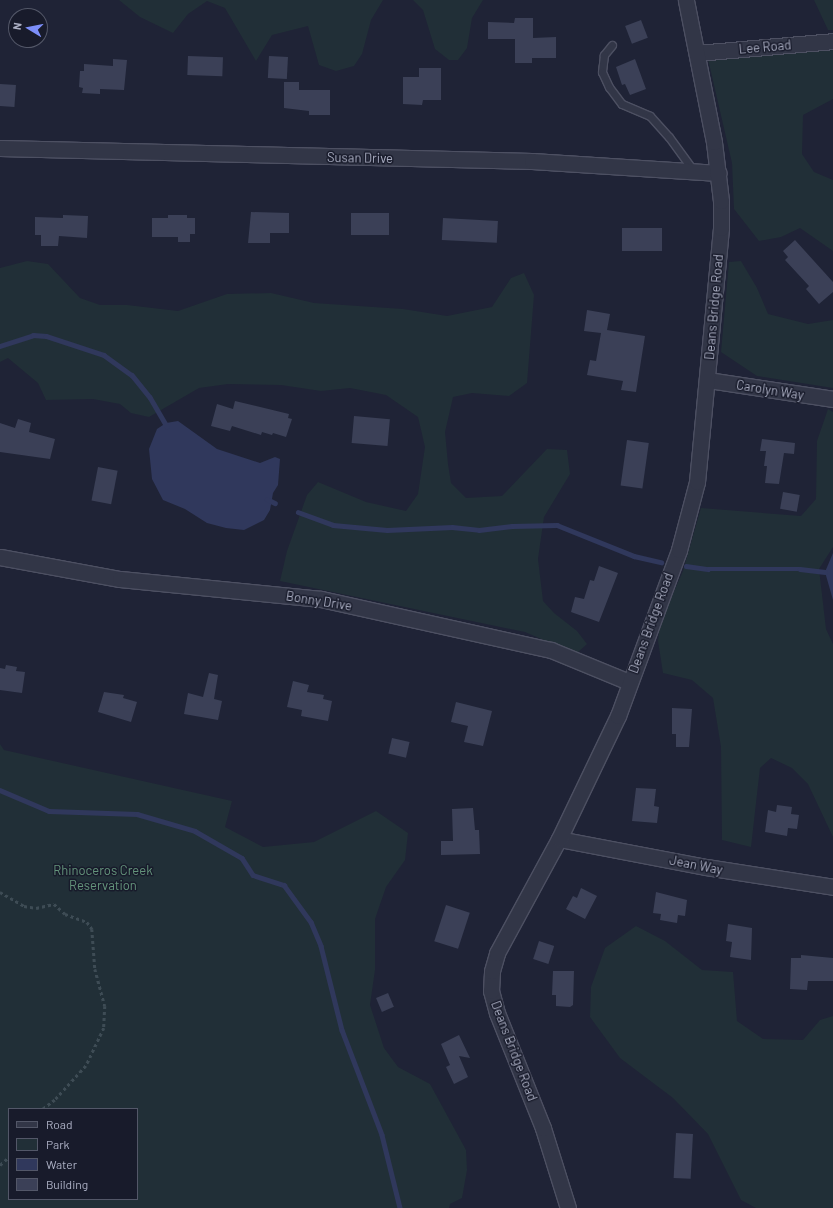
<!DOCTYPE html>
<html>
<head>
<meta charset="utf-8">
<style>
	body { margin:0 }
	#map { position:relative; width:833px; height:1208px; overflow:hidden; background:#1f2336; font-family:Barlow,sans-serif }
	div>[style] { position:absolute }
	.green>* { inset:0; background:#212f37 }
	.water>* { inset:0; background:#30385c }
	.stream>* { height:4.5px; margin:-2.25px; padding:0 2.25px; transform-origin:2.25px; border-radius:2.25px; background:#30385c }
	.building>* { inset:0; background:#3b4057; transform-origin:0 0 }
	.path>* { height:2.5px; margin-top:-1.25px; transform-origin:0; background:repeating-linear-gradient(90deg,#3e4c55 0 3px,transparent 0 6px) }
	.roads { filter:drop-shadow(1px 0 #4d5062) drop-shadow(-1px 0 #4d5062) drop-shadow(0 1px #4d5062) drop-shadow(0 -1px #4d5062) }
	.service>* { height:7px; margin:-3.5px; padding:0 3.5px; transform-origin:3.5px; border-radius:3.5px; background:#323647 }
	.minor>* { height:15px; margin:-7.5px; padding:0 7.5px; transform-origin:7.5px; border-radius:7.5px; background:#323647 }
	span { translate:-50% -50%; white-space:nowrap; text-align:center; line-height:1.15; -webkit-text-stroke:3px #181b2b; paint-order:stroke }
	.street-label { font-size:13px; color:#acb0c4 }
	.park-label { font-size:13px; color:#64947b }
	.legend { position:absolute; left:8px; top:1108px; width:130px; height:92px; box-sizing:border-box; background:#181b2b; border:1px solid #535768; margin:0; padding:5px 7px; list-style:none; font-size:12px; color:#acb0c4 }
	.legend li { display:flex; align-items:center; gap:8px; height:20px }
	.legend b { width:20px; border:1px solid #535768 }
	.north { position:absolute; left:8px; top:8px; width:40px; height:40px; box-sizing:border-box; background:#181b2b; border:1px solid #535768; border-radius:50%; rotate:280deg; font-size:11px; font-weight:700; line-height:16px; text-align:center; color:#acb0c4 }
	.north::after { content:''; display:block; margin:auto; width:14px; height:18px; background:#7c8ef9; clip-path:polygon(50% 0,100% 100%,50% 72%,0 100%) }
</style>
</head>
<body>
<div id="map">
	<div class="green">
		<i style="clip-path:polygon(119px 0,383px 0,371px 20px,362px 54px,354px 66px,336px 71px,319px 65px,308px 26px,272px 35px,256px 61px,225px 8px,207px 1px,188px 14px,173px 33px,140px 17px)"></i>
		<i style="clip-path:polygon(413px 0,483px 0,472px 18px,467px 48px,458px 60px,449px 60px,435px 49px,423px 10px)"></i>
		<i style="clip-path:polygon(814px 0,833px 0,833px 30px,828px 30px)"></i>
		<i style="clip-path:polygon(833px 50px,833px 99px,803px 115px,802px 154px,814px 172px,833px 180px,833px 251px,800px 228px,781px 237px,759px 241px,734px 209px,732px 163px,708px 59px)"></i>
		<i style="clip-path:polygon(27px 261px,48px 264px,80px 298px,100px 305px,127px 305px,178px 311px,227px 294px,271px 293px,314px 303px,403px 309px,447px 316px,492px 307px,511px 278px,524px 273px,534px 295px,527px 383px,509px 396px,472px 393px,453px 397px,445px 432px,448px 464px,451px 483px,466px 498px,502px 496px,547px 449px,567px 450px,570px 474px,544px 517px,538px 559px,543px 601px,554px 613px,577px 631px,587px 644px,576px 654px,525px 632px,280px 581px,287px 551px,307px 495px,318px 482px,366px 502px,406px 511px,418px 494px,425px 447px,418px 417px,386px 395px,350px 388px,321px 391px,281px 385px,228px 384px,199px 388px,149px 417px,131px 413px,120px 404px,93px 399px,46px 400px,38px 383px,8px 358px,0 362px,0 268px)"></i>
		<i style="clip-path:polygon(741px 261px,757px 288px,768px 314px,808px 324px,833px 320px,833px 388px,757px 376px,721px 352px,729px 262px)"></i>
		<i style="clip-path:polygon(828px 409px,833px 412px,833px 547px,819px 569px,826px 629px,833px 644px,833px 837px,808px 784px,792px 768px,771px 758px,760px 768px,751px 847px,722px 840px,721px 747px,713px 698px,692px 680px,663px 673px,658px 641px,660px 623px,683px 571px,701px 508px,801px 516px,816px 499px,817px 441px)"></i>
		<i style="clip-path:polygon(evenodd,0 744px,4px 750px,232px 801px,225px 827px,263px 847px,314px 842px,376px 811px,408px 833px,405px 860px,386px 887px,375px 919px,375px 970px,370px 1005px,384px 1048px,398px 1067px,430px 1084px,466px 1150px,467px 1170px,462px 1198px,450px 1204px,449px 1208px,0 1208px,0 744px,9px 1109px,137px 1109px,137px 1199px,9px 1199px,9px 1109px)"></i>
		<i style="clip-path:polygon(636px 926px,665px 941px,702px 970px,733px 972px,737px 1021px,763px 1039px,803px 1040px,820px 1020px,833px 1016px,833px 1208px,756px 1208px,741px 1200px,708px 1134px,673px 1098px,620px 1058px,590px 1017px,591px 987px,605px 948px)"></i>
	</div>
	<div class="water">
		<i style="clip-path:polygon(178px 421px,217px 449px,260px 463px,275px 457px,280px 459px,278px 485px,273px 493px,270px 510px,264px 520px,244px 530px,226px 528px,207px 523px,185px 509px,163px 500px,152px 479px,149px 449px,157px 429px,166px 423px)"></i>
		<i style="clip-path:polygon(833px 553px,833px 600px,825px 572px)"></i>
	</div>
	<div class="stream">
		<i style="left:0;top:346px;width:35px;rotate:-18deg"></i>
		<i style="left:33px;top:335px;width:13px;rotate:4deg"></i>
		<i style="left:46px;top:336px;width:61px;rotate:18.1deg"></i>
		<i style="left:104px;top:355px;width:34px;rotate:36deg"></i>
		<i style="left:132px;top:375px;width:28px;rotate:51deg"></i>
		<i style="left:150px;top:397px;width:34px;rotate:60deg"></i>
		<i style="left:267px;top:499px;width:9px;rotate:27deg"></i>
		<i style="left:298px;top:512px;width:37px;rotate:20deg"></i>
		<i style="left:333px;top:525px;width:54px;rotate:5.3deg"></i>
		<i style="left:387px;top:530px;width:65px;rotate:-2.6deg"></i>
		<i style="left:452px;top:527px;width:27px;rotate:6deg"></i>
		<i style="left:479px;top:530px;width:33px;rotate:-7deg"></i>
		<i style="left:512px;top:526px;width:45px;rotate:-1.3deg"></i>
		<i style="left:557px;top:525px;width:83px;rotate:21.9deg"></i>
		<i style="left:634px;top:556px;width:28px;rotate:13deg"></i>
		<i style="left:686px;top:566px;width:22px;rotate:8deg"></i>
		<i style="left:708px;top:569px;width:92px"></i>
		<i style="left:800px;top:569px;width:25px;rotate:7deg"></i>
		<i style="left:0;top:790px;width:53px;rotate:23.2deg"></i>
		<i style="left:49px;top:811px;width:88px;rotate:2deg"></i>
		<i style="left:137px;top:814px;width:60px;rotate:16.3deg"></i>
		<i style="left:195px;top:831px;width:54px;rotate:29.9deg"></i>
		<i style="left:242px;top:858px;width:20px;rotate:57deg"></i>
		<i style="left:253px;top:875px;width:33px;rotate:18deg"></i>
		<i style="left:284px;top:885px;width:46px;rotate:53.9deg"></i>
		<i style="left:311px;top:922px;width:26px;rotate:67deg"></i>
		<i style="left:321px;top:946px;width:87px;rotate:76deg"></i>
		<i style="left:342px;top:1030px;width:112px;rotate:69.1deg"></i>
		<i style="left:382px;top:1135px;width:75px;rotate:76.1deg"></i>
	</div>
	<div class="building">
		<i style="clip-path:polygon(515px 18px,533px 18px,533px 38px,556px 37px,556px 58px,532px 58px,532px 63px,515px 63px,515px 39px,488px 39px,488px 22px,514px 23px)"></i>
		<i style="left:641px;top:20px;width:19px;height:17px;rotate:69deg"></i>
		<i style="left:188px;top:56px;width:35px;height:19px;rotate:2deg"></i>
		<i style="left:269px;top:56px;width:19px;height:22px;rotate:3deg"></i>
		<i style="clip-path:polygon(113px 59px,127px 60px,124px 90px,100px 89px,100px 94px,82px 93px,83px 88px,79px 87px,80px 71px,84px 71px,84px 64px,113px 66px)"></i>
		<i style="clip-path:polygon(635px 59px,646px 89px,630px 95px,625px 84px,622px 85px,616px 67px)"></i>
		<i style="clip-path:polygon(419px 68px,441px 68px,441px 100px,423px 100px,422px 105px,403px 104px,403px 77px,419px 77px)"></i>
		<i style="clip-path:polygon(284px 82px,299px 82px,299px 90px,330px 90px,330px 115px,309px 115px,309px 111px,284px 108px)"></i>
		<i style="left:0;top:84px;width:16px;height:22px;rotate:4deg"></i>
		<i style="clip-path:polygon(251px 212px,289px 213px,289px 233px,270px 233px,270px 243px,248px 243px)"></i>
		<i style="left:351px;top:213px;width:38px;height:22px"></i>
		<i style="clip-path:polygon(63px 215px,88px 216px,87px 238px,59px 236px,58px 246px,41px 246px,41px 235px,35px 235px,35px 217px,63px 218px)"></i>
		<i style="clip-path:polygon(168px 215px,187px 215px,187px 218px,195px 218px,195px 234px,190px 234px,190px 242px,178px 242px,178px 237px,152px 237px,152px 218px,168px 218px)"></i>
		<i style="left:443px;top:218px;width:55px;height:22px;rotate:3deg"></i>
		<i style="left:662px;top:228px;width:23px;height:40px;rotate:90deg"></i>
		<i style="clip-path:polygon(795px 240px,833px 282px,833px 292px,819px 304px,806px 289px,809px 286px,785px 260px,788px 257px,783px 251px)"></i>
		<i style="clip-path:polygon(587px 310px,610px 314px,607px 330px,645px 336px,636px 392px,621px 390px,623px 381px,587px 375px,590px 360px,596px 361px,601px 333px,584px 331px)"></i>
		<i style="clip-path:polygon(235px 401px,289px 414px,288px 418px,292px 419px,286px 437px,273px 433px,272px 435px,262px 432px,261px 435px,232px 426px,230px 431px,211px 426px,217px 404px,233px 409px)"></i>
		<i style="left:354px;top:416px;width:36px;height:27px;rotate:5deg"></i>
		<i style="clip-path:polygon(18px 419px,31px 423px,29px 432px,55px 439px,50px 459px,0 452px,0 423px,15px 428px)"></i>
		<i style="clip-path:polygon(762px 439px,795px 443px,794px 454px,784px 453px,779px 484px,765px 483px,767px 466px,764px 466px,766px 451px,760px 451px)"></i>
		<i style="left:627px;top:440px;width:22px;height:46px;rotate:8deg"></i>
		<i style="left:98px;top:467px;width:20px;height:34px;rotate:11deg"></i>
		<i style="left:783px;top:492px;width:17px;height:17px;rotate:10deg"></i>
		<i style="clip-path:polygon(599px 566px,618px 573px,599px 622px,571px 612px,575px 597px,584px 599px,590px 580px,594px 581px)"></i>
		<i style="clip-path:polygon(6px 665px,17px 667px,16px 671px,25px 672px,22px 693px,0 690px,0 668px,5px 669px)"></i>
		<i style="clip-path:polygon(209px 673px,218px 675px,214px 699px,222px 701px,218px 720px,184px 714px,188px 693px,203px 697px)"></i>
		<i style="clip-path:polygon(293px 681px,309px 685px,307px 692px,324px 695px,323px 699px,332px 701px,328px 721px,301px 716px,302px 710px,287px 707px)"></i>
		<i style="clip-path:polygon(104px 692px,124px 695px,123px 698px,137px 702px,131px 722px,98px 712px)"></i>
		<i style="clip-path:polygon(456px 702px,492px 711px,483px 746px,464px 742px,468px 726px,451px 722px)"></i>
		<i style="clip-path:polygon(672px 708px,692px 709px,689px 747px,676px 747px,676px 734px,672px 734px)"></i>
		<i style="left:392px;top:738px;width:18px;height:16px;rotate:13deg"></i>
		<i style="clip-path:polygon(636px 788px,656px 789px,654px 806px,659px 807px,657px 823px,632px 821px)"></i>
		<i style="clip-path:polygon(777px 805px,792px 807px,791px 814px,799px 815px,797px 829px,788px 828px,787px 836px,765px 832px,768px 810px,776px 812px)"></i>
		<i style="clip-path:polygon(473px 808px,475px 830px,479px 830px,480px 854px,441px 855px,441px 841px,453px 841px,452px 809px)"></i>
		<i style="clip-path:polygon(581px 888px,597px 896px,585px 919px,566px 909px,573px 896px,577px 898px)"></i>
		<i style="clip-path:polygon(656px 892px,687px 900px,685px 916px,678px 915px,677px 923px,660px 920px,661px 914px,653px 913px)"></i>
		<i style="left:446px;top:905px;width:25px;height:38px;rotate:18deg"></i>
		<i style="clip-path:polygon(728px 924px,752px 928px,751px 960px,730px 957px,732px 942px,726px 941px)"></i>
		<i style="left:539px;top:941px;width:16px;height:19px;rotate:18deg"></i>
		<i style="clip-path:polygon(801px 955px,833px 958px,833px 981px,808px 981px,807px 990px,790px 989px,791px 958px,801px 958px)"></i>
		<i style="clip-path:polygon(553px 971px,574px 971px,573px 1005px,570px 1007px,556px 1006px,556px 995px,552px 995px)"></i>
		<i style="left:388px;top:993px;width:15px;height:13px;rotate:67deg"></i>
		<i style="clip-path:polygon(459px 1035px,470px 1058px,459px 1056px,468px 1077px,454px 1084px,446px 1067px,450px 1065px,441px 1044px)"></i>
		<i style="left:676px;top:1133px;width:17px;height:45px;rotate:3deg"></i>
	</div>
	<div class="path">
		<i style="left:0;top:892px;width:28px;rotate:30deg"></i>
		<i style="left:24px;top:906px;width:12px;rotate:9deg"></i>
		<i style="left:36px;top:908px;width:18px;rotate:-13deg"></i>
		<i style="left:54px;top:904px;width:15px;rotate:42deg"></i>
		<i style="left:65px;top:914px;width:23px;rotate:20deg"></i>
		<i style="left:87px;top:922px;width:9px;rotate:54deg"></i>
		<i style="left:92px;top:929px;width:40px;rotate:85.7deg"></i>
		<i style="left:95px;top:969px;width:38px;rotate:75deg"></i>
		<i style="left:105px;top:1006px;width:22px;rotate:93deg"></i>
		<i style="left:104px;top:1028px;width:42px;rotate:115.3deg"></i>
		<i style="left:86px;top:1066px;width:46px;rotate:132.4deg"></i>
		<i style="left:55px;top:1100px;width:15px;rotate:143deg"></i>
		<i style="left:0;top:1165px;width:12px;rotate:-42deg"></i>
	</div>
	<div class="roads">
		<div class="service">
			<i style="left:612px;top:45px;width:13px;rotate:129deg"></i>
			<i style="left:604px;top:55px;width:17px;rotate:97deg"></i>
			<i style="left:602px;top:72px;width:17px;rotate:65deg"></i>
			<i style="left:609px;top:87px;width:21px;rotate:53deg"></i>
			<i style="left:622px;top:104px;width:30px;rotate:23deg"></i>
			<i style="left:650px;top:116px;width:28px;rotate:48deg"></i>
			<i style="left:669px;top:137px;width:41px;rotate:54deg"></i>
		</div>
		<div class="minor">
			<i style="left:697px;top:53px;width:137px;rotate:-5deg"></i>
			<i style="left:0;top:148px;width:532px;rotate:1.4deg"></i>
			<i style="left:532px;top:161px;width:187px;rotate:3.7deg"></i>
			<i style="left:708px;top:380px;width:126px;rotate:8.6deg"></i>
			<i style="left:0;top:557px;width:122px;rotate:10.4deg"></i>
			<i style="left:120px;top:579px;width:202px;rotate:5.7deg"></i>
			<i style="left:321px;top:599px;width:236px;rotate:12.5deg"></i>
			<i style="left:551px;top:650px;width:84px;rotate:22.3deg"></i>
			<i style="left:559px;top:839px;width:150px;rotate:10.8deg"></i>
			<i style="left:706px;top:867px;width:129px;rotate:8.9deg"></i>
			<i style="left:568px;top:1208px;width:84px;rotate:-107.4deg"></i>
			<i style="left:543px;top:1128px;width:124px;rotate:-111.8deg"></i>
			<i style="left:497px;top:1013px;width:23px;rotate:-105deg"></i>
			<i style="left:491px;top:991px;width:20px;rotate:-87deg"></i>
			<i style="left:492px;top:971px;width:19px;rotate:-74deg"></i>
			<i style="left:497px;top:953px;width:130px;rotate:-61.5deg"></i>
			<i style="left:559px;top:839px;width:136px;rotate:-64.4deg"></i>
			<i style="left:618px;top:716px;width:177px;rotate:-69.8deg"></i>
			<i style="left:679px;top:550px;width:70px;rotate:-75.2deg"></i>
			<i style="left:697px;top:482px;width:255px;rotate:-84.6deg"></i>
			<i style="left:721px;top:228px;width:27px;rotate:-90deg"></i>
			<i style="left:721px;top:201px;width:59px;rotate:-96.8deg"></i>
			<i style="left:714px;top:142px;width:145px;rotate:-101.2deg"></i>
		</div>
	</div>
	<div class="street-label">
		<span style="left:765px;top:47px;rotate:-5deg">Lee Road</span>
		<span style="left:360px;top:158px;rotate:1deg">Susan Drive</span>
		<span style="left:714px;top:307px;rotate:-85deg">Deans Bridge Road</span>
		<span style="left:770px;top:390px;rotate:9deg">Carolyn Way</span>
		<span style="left:319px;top:601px;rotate:9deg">Bonny Drive</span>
		<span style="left:651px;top:623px;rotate:-70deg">Deans Bridge Road</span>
		<span style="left:696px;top:865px;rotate:11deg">Jean Way</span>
		<span style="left:514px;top:1051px;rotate:69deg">Deans Bridge Road</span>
	</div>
	<div class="park-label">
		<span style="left:103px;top:878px">Rhinoceros Creek<br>Reservation</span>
	</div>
	<ul class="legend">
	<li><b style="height:5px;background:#323647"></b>Road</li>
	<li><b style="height:11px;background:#212f37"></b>Park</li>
	<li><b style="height:11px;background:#30385c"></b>Water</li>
	<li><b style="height:11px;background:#3b4057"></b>Building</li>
	</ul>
	<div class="north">N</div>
</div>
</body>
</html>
